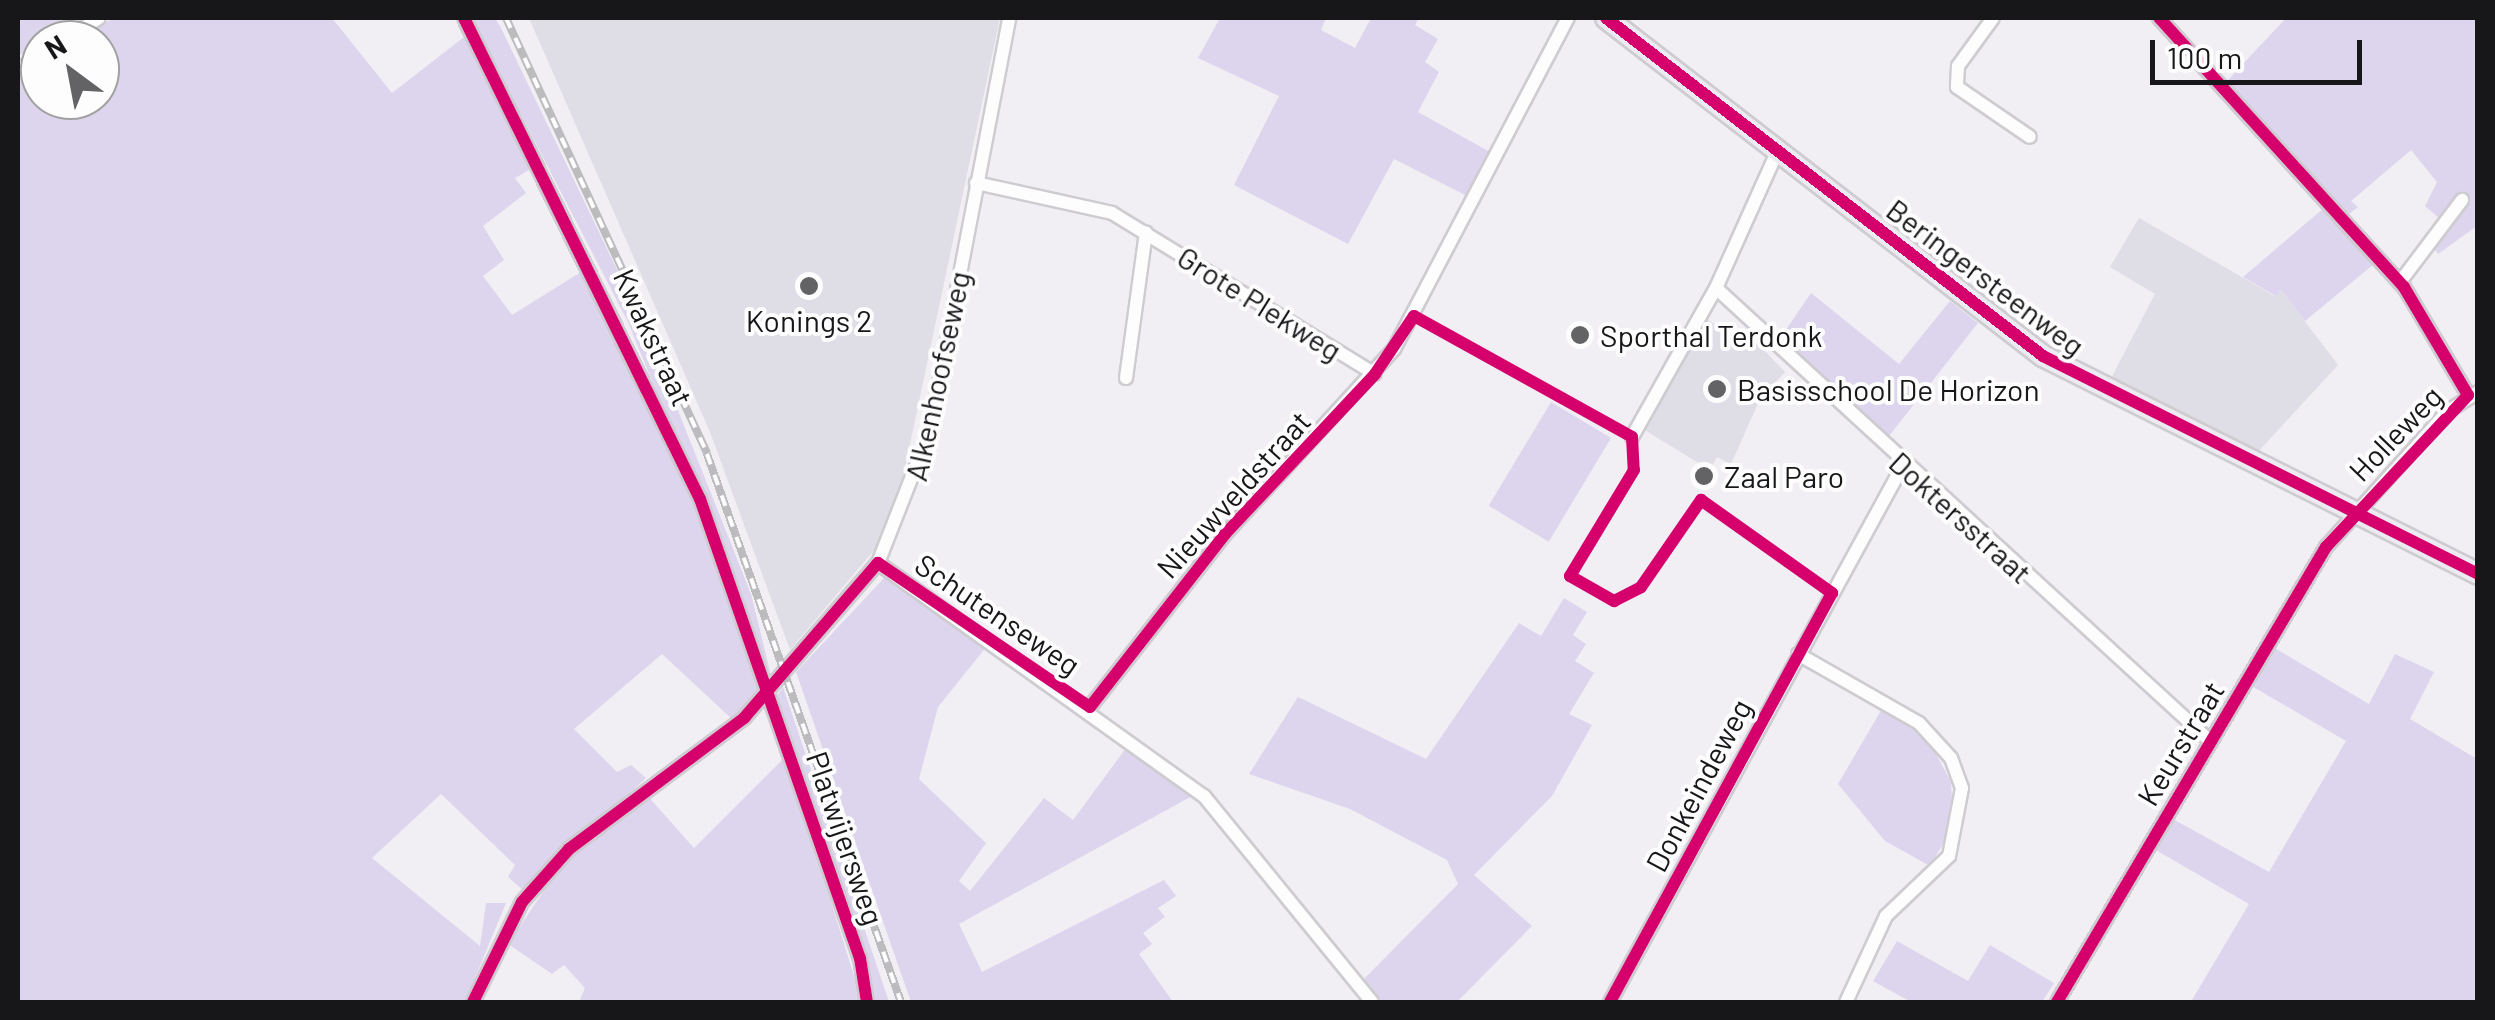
<!DOCTYPE html>
<html>
<head>
<meta charset="utf-8">
<style>
	body { margin:0 }
	#map { position:relative; width:2495px; height:1020px; overflow:hidden; background:#f1eff4; font-family:Barlow,sans-serif }
	div>[style] { position:absolute }
	.built>* { inset:0; background:#dfdde6 }
	.green>* { inset:0; background:#dcd5ed; transform-origin:0 0 }
	.roads { filter:drop-shadow(2px 0 #ceccd0) drop-shadow(-2px 0 #ceccd0) drop-shadow(0 2px #ceccd0) drop-shadow(0 -2px #ceccd0) }
	.street>* { height:12px; margin:-6px; padding:0 6px; transform-origin:6px; border-radius:6px; background:#fdfdfd }
	.primary>* { height:20px; margin:-10px; padding:0 10px; transform-origin:10px; border-radius:10px; background:#edebf1 }
	.rail>* { height:8px; margin-top:-4px; transform-origin:0; background:repeating-linear-gradient(90deg,#fdfdfe 0 11px,#bcbcbe 0 22px); box-sizing:border-box; border-block:2px solid #bcbcbe }
	.cycleway>* { height:12px; margin:-6px; padding:0 6px; transform-origin:6px; border-radius:6px; background:#d6006c }
	.dots>* { width:28px; height:28px; translate:-50% -50%; box-sizing:border-box; border:5px solid #fdfdfe; border-radius:50% }
	span { translate:-50% -50%; white-space:nowrap; text-align:center; line-height:1.15; -webkit-text-stroke:8px #fdfdfe; paint-order:stroke }
	.street-label { font-size:30px; color:#171719 }
	.poi-label { font-size:30px; color:#171719 }
	.left { translate:0 -50%; text-align:left }
	.frame { position:absolute; inset:0; border:20px solid #171719; pointer-events:none }
	.north { position:absolute; left:20px; top:20px; width:100px; height:100px; box-sizing:border-box; background:#fdfdfe; border:2px solid #a1a1a2; border-radius:50%; rotate:328deg; font-size:28px; font-weight:700; line-height:40px; text-align:center; color:#171719 }
	.north::after { content:''; display:block; margin:auto; width:35px; height:45px; background:#636366; clip-path:polygon(50% 0,100% 100%,50% 72%,0 100%) }
	.scale { position:absolute; left:2150px; top:40px; width:212px; height:45px; box-sizing:border-box; border:5px solid #171719; border-top:0; padding-left:12px; font-size:30px; line-height:35px; white-space:nowrap; color:#171719; -webkit-text-stroke:8px #fdfdfe; paint-order:stroke }
</style>
</head>
<body>
<div id="map">
	<div class="built">
		<i style="clip-path:polygon(529px 18px,1000px 18px,901px 487px,874px 550px,790px 650px,710px 432px)"></i>
		<i style="clip-path:polygon(2139px 218px,2275px 296px,2281px 290px,2338px 365px,2256px 454px,2109px 382px,2155px 294px,2110px 267px)"></i>
		<i style="clip-path:polygon(1706px 319px,1738px 338px,1744px 329px,1785px 372px,1760px 399px,1731px 464px,1717px 457px,1710px 470px,1643px 429px)"></i>
	</div>
	<div class="green">
		<i style="clip-path:polygon(18px 18px,77px 18px,18px 56px)"></i>
		<i style="clip-path:polygon(113px 18px,332px 18px,392px 93px,468px 34px,538px 165px,515px 178px,526px 193px,483px 226px,504px 260px,483px 276px,512px 315px,589px 267px,696px 501px,760px 692px,732px 719px,662px 654px,574px 729px,617px 772px,631px 765px,646px 778px,524px 891px,508px 877px,515px 865px,441px 794px,372px 858px,480px 946px,486px 903px,506px 903px,465px 1002px,18px 1002px,18px 78px,40px 64px,40px 100px,100px 100px,100px 40px,78px 40px)"></i>
		<i style="clip-path:polygon(471px 18px,495px 18px,501px 28px,646px 330px,751px 594px,771px 675px,628px 322px)"></i>
		<i style="clip-path:polygon(1220px 18px,1326px 18px,1321px 30px,1355px 48px,1371px 18px,1419px 18px,1415px 25px,1438px 39px,1425px 62px,1439px 72px,1418px 112px,1490px 152px,1467px 196px,1394px 159px,1348px 244px,1234px 185px,1279px 96px,1198px 58px)"></i>
		<i style="clip-path:polygon(2286px 18px,2477px 18px,2477px 226px,2438px 254px,2428px 240px,2445px 223px,2425px 206px,2437px 182px,2411px 150px,2351px 201px,2358px 207px,2348px 215px,2227px 81px)"></i>
		<i style="clip-path:polygon(2324px 208px,2374px 264px,2305px 321px,2281px 290px,2276px 296px,2243px 277px)"></i>
		<i style="clip-path:polygon(1811px 293px,1899px 364px,1950px 301px,1978px 323px,1885px 441px,1779px 340px)"></i>
		<i style="left:1551px;top:402px;width:70px;height:121px;rotate:31deg"></i>
		<i style="clip-path:polygon(885px 577px,987px 646px,938px 707px,919px 779px,986px 843px,959px 881px,970px 891px,1044px 798px,1073px 820px,1129px 744px,1194px 795px,959px 924px,982px 972px,1164px 880px,1176px 896px,1158px 908px,1165px 917px,1143px 933px,1152px 944px,1139px 954px,1173px 1002px,911px 1002px,796px 672px)"></i>
		<i style="clip-path:polygon(1564px 598px,1587px 612px,1573px 635px,1586px 644px,1575px 661px,1594px 673px,1569px 714px,1592px 725px,1552px 796px,1474px 875px,1532px 926px,1457px 1002px,1383px 1002px,1362px 981px,1458px 884px,1447px 860px,1350px 809px,1249px 774px,1298px 697px,1426px 759px,1519px 623px,1541px 636px)"></i>
		<i style="clip-path:polygon(2273px 647px,2369px 704px,2395px 654px,2434px 672px,2410px 719px,2477px 759px,2477px 1002px,2192px 1000px,2249px 904px,2154px 849px,2171px 818px,2269px 872px,2346px 741px,2250px 685px)"></i>
		<i style="clip-path:polygon(783px 687px,889px 1002px,872px 1002px,776px 697px)"></i>
		<i style="clip-path:polygon(1883px 707px,1928px 739px,1951px 782px,1953px 827px,1930px 866px,1885px 841px,1838px 784px)"></i>
		<i style="clip-path:polygon(786px 756px,862px 1002px,579px 1002px,585px 988px,564px 965px,552px 974px,508px 944px,561px 865px,646px 794px,694px 848px)"></i>
		<i style="clip-path:polygon(1897px 941px,1968px 981px,1990px 945px,2054px 983px,2042px 1002px,1911px 1002px,1873px 981px)"></i>
	</div>
	<div class="roads">
		<div class="street">
			<i style="left:464px;top:18px;width:536px;rotate:63.87deg"></i>
			<i style="left:700px;top:499px;width:486px;rotate:70.8deg"></i>
			<i style="left:860px;top:958px;width:45px;rotate:81deg"></i>
			<i style="left:1993px;top:18px;width:59px;rotate:126.1deg"></i>
			<i style="left:1958px;top:66px;width:21px;rotate:93deg"></i>
			<i style="left:1957px;top:87px;width:88px;rotate:34.4deg"></i>
			<i style="left:2159px;top:18px;width:364px;rotate:47.7deg"></i>
			<i style="left:2404px;top:287px;width:126px;rotate:59.3deg"></i>
			<i style="left:65px;top:40px;width:40px;rotate:-32.9deg"></i>
			<i style="left:18px;top:70px;width:26px;rotate:-32deg"></i>
			<i style="left:976px;top:183px;width:139px;rotate:12.4deg"></i>
			<i style="left:1112px;top:213px;width:308px;rotate:31.5deg"></i>
			<i style="left:2400px;top:282px;width:103px;rotate:-52.9deg"></i>
			<i style="left:1716px;top:288px;width:670px;rotate:42.52deg"></i>
			<i style="left:1126px;top:378px;width:147px;rotate:-82.2deg"></i>
			<i style="left:1632px;top:437px;width:171px;rotate:-60.6deg"></i>
			<i style="left:1716px;top:288px;width:151px;rotate:-65.8deg"></i>
			<i style="left:878px;top:563px;width:401px;rotate:35.6deg"></i>
			<i style="left:1204px;top:796px;width:266px;rotate:50.8deg"></i>
			<i style="left:1798px;top:654px;width:139px;rotate:29.7deg"></i>
			<i style="left:1919px;top:723px;width:47px;rotate:47.6deg"></i>
			<i style="left:1951px;top:758px;width:32px;rotate:70deg"></i>
			<i style="left:1962px;top:788px;width:69px;rotate:100.8deg"></i>
			<i style="left:1949px;top:856px;width:87px;rotate:136.4deg"></i>
			<i style="left:1886px;top:916px;width:95px;rotate:114.9deg"></i>
			<i style="left:1090px;top:707px;width:219px;rotate:-52deg"></i>
			<i style="left:1225px;top:534px;width:251px;rotate:-47.6deg"></i>
			<i style="left:1394px;top:349px;width:374px;rotate:-62.3deg"></i>
			<i style="left:473px;top:1002px;width:111px;rotate:-63.9deg"></i>
			<i style="left:522px;top:902px;width:71px;rotate:-48.4deg"></i>
			<i style="left:569px;top:849px;width:219px;rotate:-36.8deg"></i>
			<i style="left:744px;top:718px;width:205px;rotate:-49.2deg"></i>
			<i style="left:878px;top:563px;width:143px;rotate:-68.6deg"></i>
			<i style="left:930px;top:430px;width:420px;rotate:-79.1deg"></i>
			<i style="left:1610px;top:1002px;width:612px;rotate:-61.38deg"></i>
			<i style="left:2057px;top:1002px;width:529px;rotate:-59.41deg"></i>
			<i style="left:2326px;top:547px;width:183px;rotate:-48.1deg"></i>
			<i style="left:2448px;top:411px;width:36px;rotate:-32deg"></i>
		</div>
		<div class="primary">
			<i style="left:1606px;top:18px;width:552px;rotate:37.72deg"></i>
			<i style="left:2043px;top:356px;width:487px;rotate:26.6deg"></i>
		</div>
	</div>
	<div class="rail">
		<i style="left:506px;top:18px;width:480px;rotate:65.2deg"></i>
		<i style="left:707px;top:454px;width:581px;rotate:70.51deg"></i>
	</div>
	<div class="cycleway">
		<i style="left:464px;top:18px;width:536px;rotate:63.87deg"></i>
		<i style="left:700px;top:499px;width:486px;rotate:70.8deg"></i>
		<i style="left:860px;top:958px;width:45px;rotate:81deg"></i>
		<i style="left:1606px;top:18px;width:552px;rotate:37.72deg"></i>
		<i style="left:2043px;top:356px;width:487px;rotate:26.6deg"></i>
		<i style="left:473px;top:1002px;width:111px;rotate:-63.9deg"></i>
		<i style="left:522px;top:902px;width:71px;rotate:-48.4deg"></i>
		<i style="left:569px;top:849px;width:219px;rotate:-36.8deg"></i>
		<i style="left:744px;top:718px;width:205px;rotate:-49.2deg"></i>
		<i style="left:878px;top:563px;width:256px;rotate:34.2deg"></i>
		<i style="left:1090px;top:707px;width:219px;rotate:-52deg"></i>
		<i style="left:1225px;top:534px;width:219px;rotate:-46.8deg"></i>
		<i style="left:1375px;top:374px;width:70px;rotate:-56.1deg"></i>
		<i style="left:1414px;top:316px;width:249px;rotate:29deg"></i>
		<i style="left:1632px;top:437px;width:33px;rotate:87deg"></i>
		<i style="left:1634px;top:470px;width:124px;rotate:121.1deg"></i>
		<i style="left:1570px;top:576px;width:51px;rotate:29.6deg"></i>
		<i style="left:1614px;top:601px;width:30px;rotate:-27deg"></i>
		<i style="left:1641px;top:587px;width:106px;rotate:-55.4deg"></i>
		<i style="left:1701px;top:500px;width:161px;rotate:35.4deg"></i>
		<i style="left:1832px;top:593px;width:465px;rotate:118.5deg"></i>
		<i style="left:2057px;top:1002px;width:529px;rotate:-59.41deg"></i>
		<i style="left:2326px;top:547px;width:208px;rotate:-46.9deg"></i>
		<i style="left:2468px;top:395px;width:126px;rotate:-120.7deg"></i>
		<i style="left:2404px;top:287px;width:364px;rotate:-132.3deg"></i>
	</div>
	<div class="dots">
		<i style="left:809px;top:286px;background:#636366"></i>
		<i style="left:1580px;top:335px;background:#636366"></i>
		<i style="left:1717px;top:389px;background:#636366"></i>
		<i style="left:1704px;top:476px;background:#636366"></i>
	</div>
	<div class="street-label">
		<span style="left:1986px;top:277px;rotate:37deg">Beringersteenweg</span>
		<span style="left:1260px;top:303px;rotate:32deg">Grote Plekweg</span>
		<span style="left:654px;top:337px;rotate:65deg">Kwakstraat</span>
		<span style="left:937px;top:376px;rotate:-78deg">Alkenhoofseweg</span>
		<span style="left:2395px;top:433px;rotate:-46deg">Holleweg</span>
		<span style="left:1233px;top:494px;rotate:-48deg">Nieuwveldstraat</span>
		<span style="left:1961px;top:517px;rotate:42deg">Doktersstraat</span>
		<span style="left:998px;top:614px;rotate:34deg">Schutenseweg</span>
		<span style="left:2180px;top:743px;rotate:-59deg">Keurstraat</span>
		<span style="left:1698px;top:785px;rotate:-62deg">Donkeindeweg</span>
		<span style="left:846px;top:838px;rotate:71deg">Platwijersweg</span>
	</div>
	<div class="poi-label">
		<span style="left:809px;top:320px">Konings 2</span>
		<span class="left" style="left:1600px;top:335px">Sporthal Terdonk</span>
		<span class="left" style="left:1737px;top:389px">Basisschool De Horizon</span>
		<span class="left" style="left:1724px;top:476px">Zaal Paro</span>
	</div>
	<div class="frame"></div>
	<div class="north">N</div>
	<div class="scale">100 m</div>
</div>
</body>
</html>
